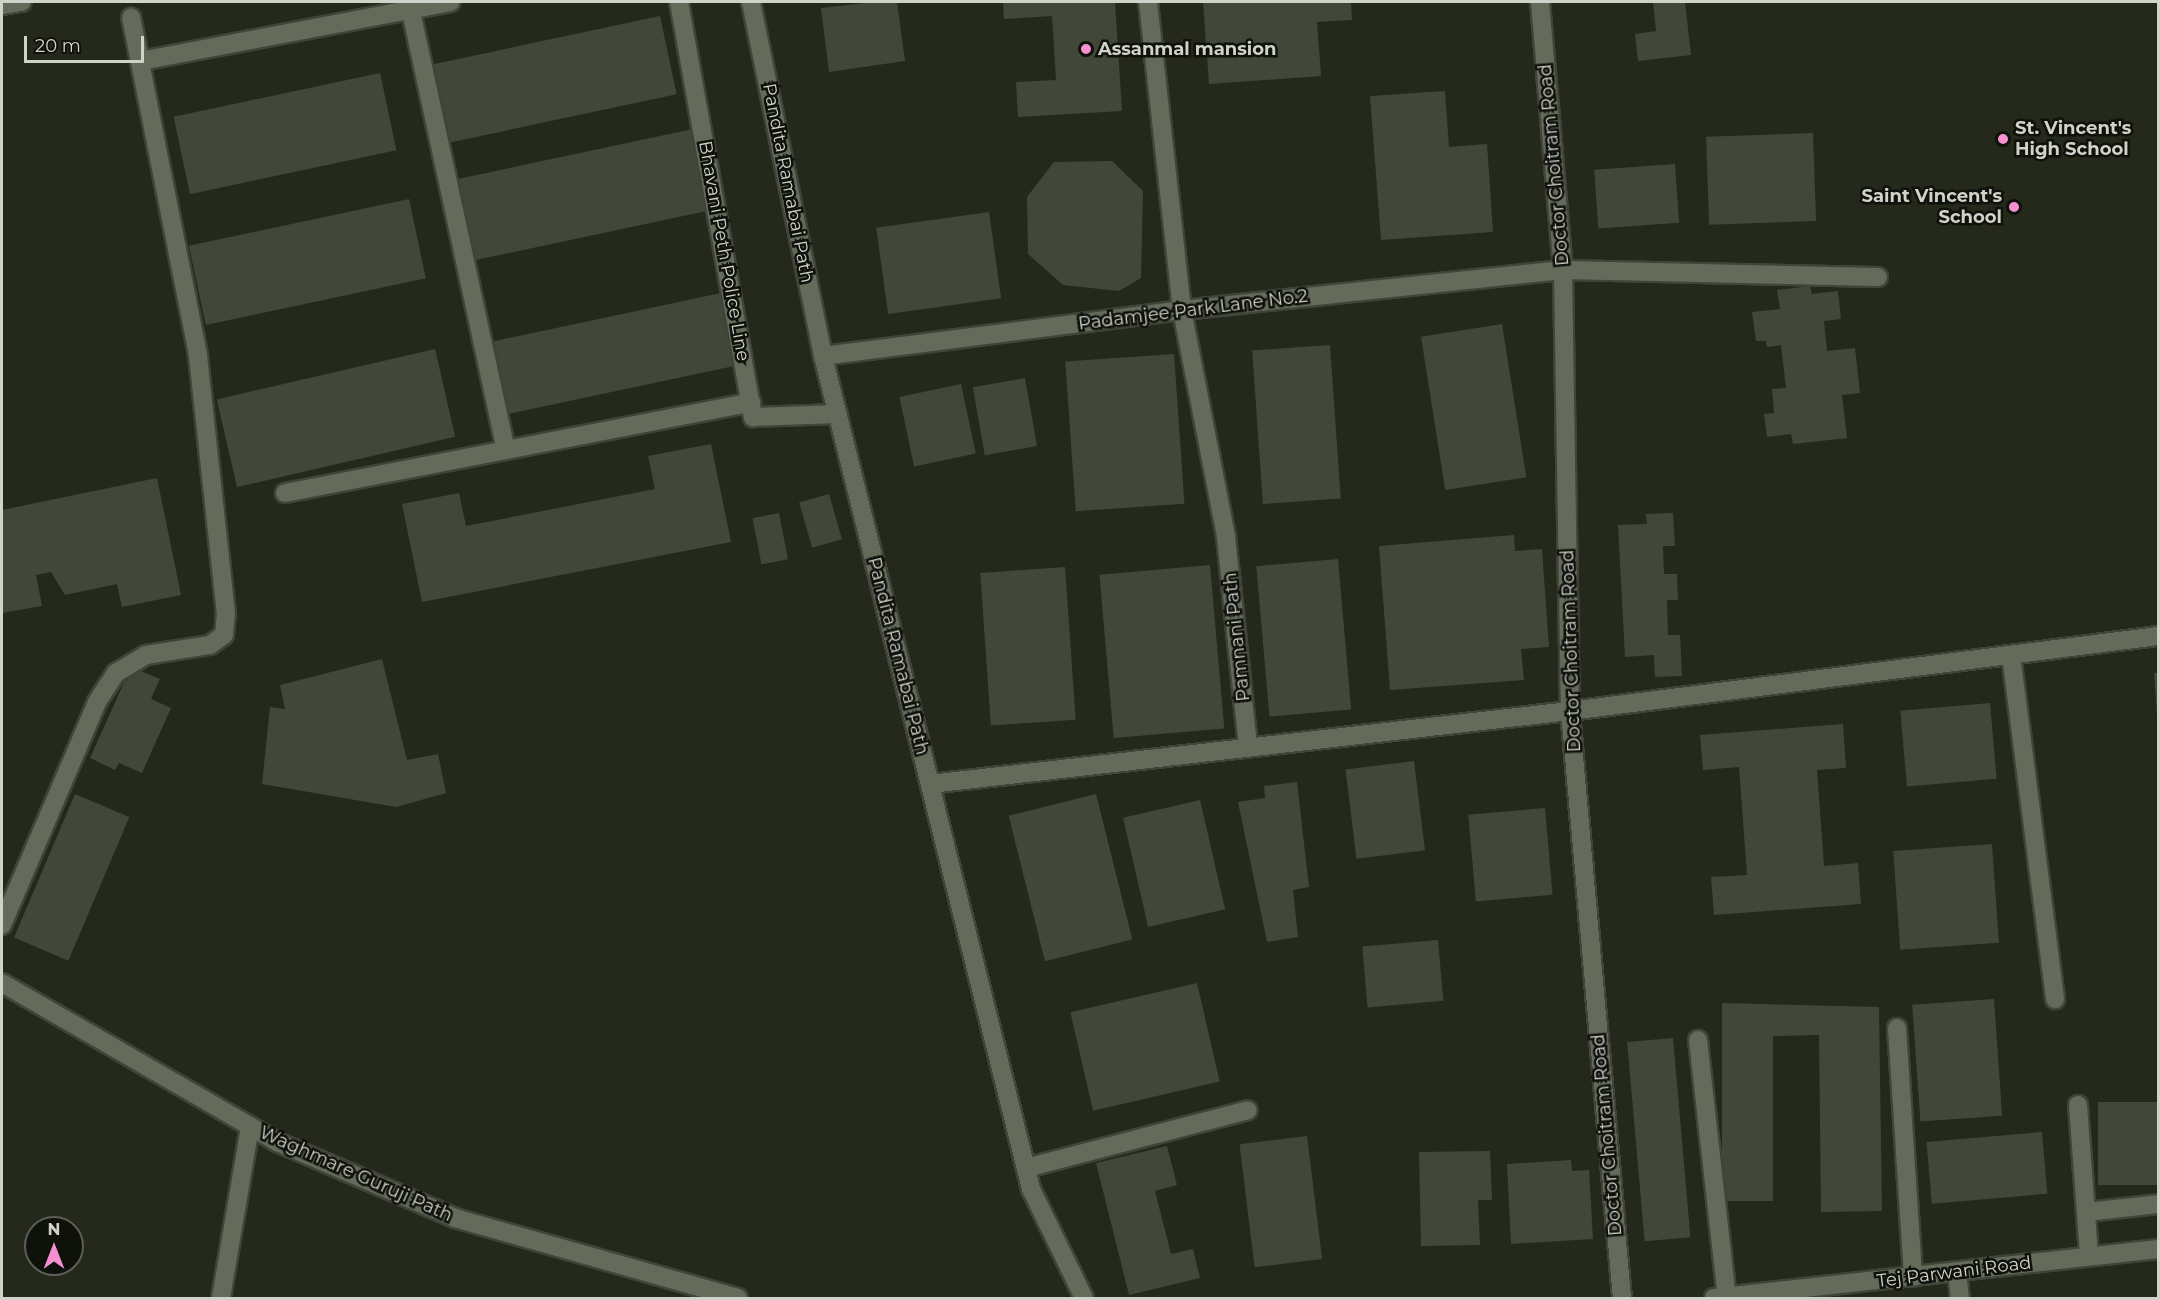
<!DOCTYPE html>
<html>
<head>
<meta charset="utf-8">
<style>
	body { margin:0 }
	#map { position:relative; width:2160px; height:1300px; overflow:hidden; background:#24291b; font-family:Montserrat,sans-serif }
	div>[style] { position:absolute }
	.building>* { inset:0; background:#424839; transform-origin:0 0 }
	.roads { filter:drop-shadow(2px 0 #404439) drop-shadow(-2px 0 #404439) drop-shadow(0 2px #404439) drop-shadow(0 -2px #404439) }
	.minor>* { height:18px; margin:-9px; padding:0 9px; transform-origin:9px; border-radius:9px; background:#656b5b }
	.dots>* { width:16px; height:16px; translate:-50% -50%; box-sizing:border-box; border:3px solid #0f110b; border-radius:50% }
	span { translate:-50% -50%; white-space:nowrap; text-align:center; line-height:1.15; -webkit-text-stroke:5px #0f110b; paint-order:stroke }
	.poi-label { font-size:18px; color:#d0d3ca; font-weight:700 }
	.left { translate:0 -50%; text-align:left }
	.right { translate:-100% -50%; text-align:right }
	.street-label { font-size:18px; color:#d0d3ca }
	.frame { position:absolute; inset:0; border:3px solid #d0d3ca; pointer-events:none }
	.north { position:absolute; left:24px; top:1216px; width:60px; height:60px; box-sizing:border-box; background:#0f110b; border:2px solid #5c5f57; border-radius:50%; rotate:0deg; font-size:16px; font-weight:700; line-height:24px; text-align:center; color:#d0d3ca }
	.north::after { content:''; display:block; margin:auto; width:21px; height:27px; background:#f690d0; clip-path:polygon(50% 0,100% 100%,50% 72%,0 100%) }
	.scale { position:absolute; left:24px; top:36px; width:120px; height:27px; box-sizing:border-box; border:3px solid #d0d3ca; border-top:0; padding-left:8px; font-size:18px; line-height:21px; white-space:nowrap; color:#d0d3ca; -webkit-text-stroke:4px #0f110b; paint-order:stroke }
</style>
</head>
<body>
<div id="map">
	<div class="building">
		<i style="clip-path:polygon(874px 2px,897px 2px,905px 61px,829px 72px,821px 8px)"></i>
		<i style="clip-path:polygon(1003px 2px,1115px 2px,1122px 111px,1018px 117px,1016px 82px,1056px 80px,1052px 16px,1004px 19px)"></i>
		<i style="clip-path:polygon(1203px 2px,1351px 2px,1352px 20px,1317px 22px,1321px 76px,1209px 84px)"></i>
		<i style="clip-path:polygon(1653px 2px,1685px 2px,1691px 55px,1638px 61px,1635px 34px,1656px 31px)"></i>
		<i style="left:660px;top:16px;width:80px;height:234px;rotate:78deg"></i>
		<i style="left:380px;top:73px;width:79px;height:211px;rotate:78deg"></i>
		<i style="clip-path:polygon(1445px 91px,1449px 147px,1487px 144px,1493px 232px,1381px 240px,1370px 96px)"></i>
		<i style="left:693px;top:129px;width:83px;height:245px;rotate:78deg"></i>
		<i style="left:1813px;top:133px;width:88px;height:107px;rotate:88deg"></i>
		<i style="clip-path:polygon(1112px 161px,1143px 191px,1141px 278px,1119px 291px,1063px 285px,1028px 254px,1027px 197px,1054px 162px)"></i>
		<i style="left:1675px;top:164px;width:59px;height:81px;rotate:86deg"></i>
		<i style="left:409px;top:199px;width:81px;height:225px;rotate:78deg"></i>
		<i style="left:989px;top:212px;width:87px;height:114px;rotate:82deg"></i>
		<i style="clip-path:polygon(1810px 286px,1812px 294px,1838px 291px,1841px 319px,1824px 321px,1827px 351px,1855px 348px,1860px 393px,1842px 395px,1847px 438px,1793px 444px,1791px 434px,1767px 437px,1764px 414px,1774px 413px,1772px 389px,1786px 388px,1781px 345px,1767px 347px,1766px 341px,1756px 341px,1752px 312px,1780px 309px,1777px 290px)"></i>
		<i style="left:721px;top:293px;width:74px;height:236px;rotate:78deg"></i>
		<i style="left:1502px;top:324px;width:155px;height:82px;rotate:81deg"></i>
		<i style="left:1330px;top:345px;width:154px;height:78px;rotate:86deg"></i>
		<i style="left:435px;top:349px;width:90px;height:224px;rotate:77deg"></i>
		<i style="left:1174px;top:354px;width:150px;height:109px;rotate:86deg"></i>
		<i style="left:1025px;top:378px;width:69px;height:53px;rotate:80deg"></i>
		<i style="left:961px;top:384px;width:71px;height:63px;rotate:78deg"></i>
		<i style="clip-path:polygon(711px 444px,731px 542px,422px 602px,402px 504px,459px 493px,466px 526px,655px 489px,648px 456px)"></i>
		<i style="clip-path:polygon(157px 478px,181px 595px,122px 607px,117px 584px,65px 595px,51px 572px,36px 575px,42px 606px,2px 613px,2px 510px)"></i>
		<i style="left:829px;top:494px;width:47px;height:31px;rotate:74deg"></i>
		<i style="left:779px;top:513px;width:47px;height:27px;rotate:79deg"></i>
		<i style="clip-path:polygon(1673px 513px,1675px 546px,1663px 546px,1664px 574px,1677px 574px,1678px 600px,1667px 600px,1668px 635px,1680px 635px,1682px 676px,1655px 677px,1654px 655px,1625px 657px,1618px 525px,1647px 524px,1646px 514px)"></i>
		<i style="clip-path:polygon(1514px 535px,1515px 551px,1542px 549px,1549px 647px,1521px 649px,1524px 680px,1390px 690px,1379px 546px)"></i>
		<i style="left:1338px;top:559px;width:151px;height:82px;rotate:85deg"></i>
		<i style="left:1210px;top:565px;width:164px;height:111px;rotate:85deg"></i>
		<i style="left:1065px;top:567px;width:153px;height:85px;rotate:86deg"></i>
		<i style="clip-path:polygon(382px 659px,407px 760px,438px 754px,446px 793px,396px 807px,262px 784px,270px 707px,285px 709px,280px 685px)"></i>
		<i style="clip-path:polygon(131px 667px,160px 679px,151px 699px,171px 708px,142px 773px,119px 763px,115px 770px,90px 758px)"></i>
		<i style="clip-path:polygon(2154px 673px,2158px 673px,2158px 715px,2157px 715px)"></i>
		<i style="left:1990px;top:703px;width:76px;height:90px;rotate:85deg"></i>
		<i style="clip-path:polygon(1843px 724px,1846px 768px,1817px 770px,1824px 866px,1858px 863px,1861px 904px,1714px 915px,1711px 877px,1747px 875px,1739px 767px,1703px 770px,1700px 735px)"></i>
		<i style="left:1414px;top:761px;width:90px;height:69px;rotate:83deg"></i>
		<i style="clip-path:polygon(1297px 782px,1309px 887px,1293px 890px,1298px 937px,1267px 942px,1238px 802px,1265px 798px,1264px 786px)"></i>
		<i style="left:75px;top:794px;width:59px;height:156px;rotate:23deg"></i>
		<i style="left:1096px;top:794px;width:150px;height:90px;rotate:76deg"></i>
		<i style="left:1200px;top:800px;width:112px;height:79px;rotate:77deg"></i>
		<i style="left:1545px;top:808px;width:87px;height:77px;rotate:85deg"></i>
		<i style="left:1992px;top:844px;width:99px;height:99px;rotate:86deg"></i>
		<i style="left:1438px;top:940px;width:61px;height:76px;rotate:85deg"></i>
		<i style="left:1197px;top:983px;width:101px;height:130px;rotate:77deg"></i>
		<i style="left:1994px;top:999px;width:117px;height:82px;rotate:86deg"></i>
		<i style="clip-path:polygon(1722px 1003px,1879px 1007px,1882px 1211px,1821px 1212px,1819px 1035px,1773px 1036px,1773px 1201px,1722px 1201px)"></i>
		<i style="left:1673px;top:1038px;width:200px;height:46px;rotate:85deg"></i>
		<i style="left:2158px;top:1102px;width:83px;height:60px;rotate:90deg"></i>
		<i style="left:2042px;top:1132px;width:62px;height:116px;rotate:85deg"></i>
		<i style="left:1307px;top:1136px;width:124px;height:68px;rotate:83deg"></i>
		<i style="clip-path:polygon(1167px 1146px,1177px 1185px,1155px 1191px,1171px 1254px,1193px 1249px,1200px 1278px,1129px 1295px,1096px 1163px)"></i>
		<i style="clip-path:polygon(1490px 1151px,1492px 1200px,1478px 1200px,1480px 1245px,1421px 1246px,1419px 1152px)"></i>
		<i style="clip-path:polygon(1571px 1160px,1572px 1171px,1589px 1170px,1593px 1239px,1511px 1244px,1507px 1164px)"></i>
	</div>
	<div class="roads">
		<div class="minor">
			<i style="left:409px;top:2px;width:458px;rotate:77.8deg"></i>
			<i style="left:679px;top:2px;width:422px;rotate:79.9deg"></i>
			<i style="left:753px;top:417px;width:85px;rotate:-2deg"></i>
			<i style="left:751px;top:2px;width:361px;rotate:78.5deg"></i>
			<i style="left:823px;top:356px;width:859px;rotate:75.98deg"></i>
			<i style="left:1031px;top:1189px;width:121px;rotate:64.1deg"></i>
			<i style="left:1148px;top:2px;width:310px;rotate:83.7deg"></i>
			<i style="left:1182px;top:310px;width:231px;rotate:79deg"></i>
			<i style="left:1226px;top:537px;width:212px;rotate:84deg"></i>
			<i style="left:1540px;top:2px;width:269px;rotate:85.1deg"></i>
			<i style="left:1563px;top:270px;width:441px;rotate:89.1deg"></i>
			<i style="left:1570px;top:711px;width:589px;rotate:84.94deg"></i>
			<i style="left:2px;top:5px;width:20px;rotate:-9deg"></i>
			<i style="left:141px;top:61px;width:315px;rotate:-10.8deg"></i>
			<i style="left:823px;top:356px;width:362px;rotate:-7.3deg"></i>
			<i style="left:1182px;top:310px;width:383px;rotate:-6deg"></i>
			<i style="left:1563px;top:270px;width:315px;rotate:1.3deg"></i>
			<i style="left:285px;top:493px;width:475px;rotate:-11deg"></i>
			<i style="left:2011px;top:655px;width:347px;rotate:82.7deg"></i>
			<i style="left:930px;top:784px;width:644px;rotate:-6.51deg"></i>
			<i style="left:1570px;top:711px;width:593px;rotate:-7.27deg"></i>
			<i style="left:2px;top:925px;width:242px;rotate:-66.9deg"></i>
			<i style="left:97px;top:702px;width:35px;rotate:-57deg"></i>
			<i style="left:116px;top:673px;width:35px;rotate:-31deg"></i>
			<i style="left:146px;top:655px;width:65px;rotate:-8.9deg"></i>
			<i style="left:210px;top:645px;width:17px;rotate:-36deg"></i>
			<i style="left:224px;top:635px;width:21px;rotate:-85deg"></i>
			<i style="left:226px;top:614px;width:261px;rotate:-96.2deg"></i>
			<i style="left:198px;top:355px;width:344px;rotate:-101.2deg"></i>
			<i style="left:2px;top:983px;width:318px;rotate:30deg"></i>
			<i style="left:277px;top:1142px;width:194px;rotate:23.1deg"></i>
			<i style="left:455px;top:1218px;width:294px;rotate:15.8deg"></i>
			<i style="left:1897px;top:1028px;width:249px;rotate:86.3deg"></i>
			<i style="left:1698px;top:1040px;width:260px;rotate:83.6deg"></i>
			<i style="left:2078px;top:1105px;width:151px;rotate:85.8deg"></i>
			<i style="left:1026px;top:1168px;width:229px;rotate:-14.6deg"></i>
			<i style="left:2087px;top:1212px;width:71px;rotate:-6.4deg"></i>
			<i style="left:1957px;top:1271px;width:27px;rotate:84deg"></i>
			<i style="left:221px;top:1298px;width:173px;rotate:-80.4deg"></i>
			<i style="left:1714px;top:1298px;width:447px;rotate:-6.3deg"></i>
		</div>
	</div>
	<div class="dots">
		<i style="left:1086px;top:49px;background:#f690d0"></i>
		<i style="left:2003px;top:139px;background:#f690d0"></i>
		<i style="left:2014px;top:207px;background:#f690d0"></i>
	</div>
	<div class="poi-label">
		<span class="left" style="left:1098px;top:49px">Assanmal mansion</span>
		<span class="left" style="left:2015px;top:139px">St. Vincent's<br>High School</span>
		<span class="right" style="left:2002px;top:207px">Saint Vincent's<br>School</span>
	</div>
	<div class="street-label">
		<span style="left:1554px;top:165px;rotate:-95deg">Doctor Choitram Road</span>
		<span style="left:788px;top:183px;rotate:79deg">Pandita Ramabai Path</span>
		<span style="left:724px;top:251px;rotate:80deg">Bhavani Peth Police Line</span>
		<span style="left:1193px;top:310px;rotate:-7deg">Padamjee Park Lane No.2</span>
		<span style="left:1237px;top:637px;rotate:-96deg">Pamnani Path</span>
		<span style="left:1571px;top:651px;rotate:-92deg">Doctor Choitram Road</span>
		<span style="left:898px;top:656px;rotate:76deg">Pandita Ramabai Path</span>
		<span style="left:1607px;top:1135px;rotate:-95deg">Doctor Choitram Road</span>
		<span style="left:356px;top:1174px;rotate:24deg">Waghmare Guruji Path</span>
		<span style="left:1954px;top:1272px;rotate:-7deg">Tej Parwani Road</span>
	</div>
	<div class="frame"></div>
	<div class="north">N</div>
	<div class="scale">20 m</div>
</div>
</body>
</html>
